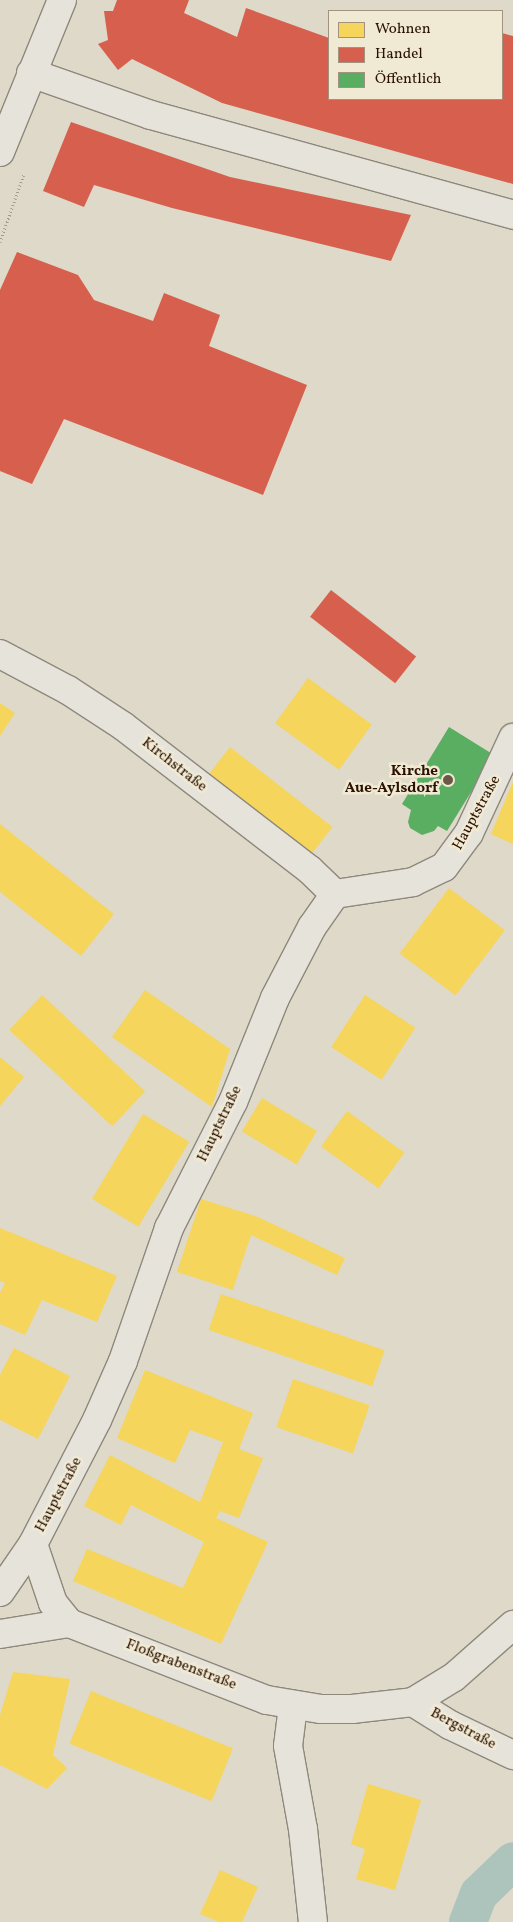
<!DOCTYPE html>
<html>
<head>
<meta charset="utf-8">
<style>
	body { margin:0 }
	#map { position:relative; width:513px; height:1922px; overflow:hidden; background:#ded9c8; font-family:Vollkorn,serif }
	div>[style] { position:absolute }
	.homes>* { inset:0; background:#f6d55c; transform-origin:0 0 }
	.shops>* { inset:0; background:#d6604d; transform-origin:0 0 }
	.public>* { inset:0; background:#5aae61 }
	.canal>* { height:38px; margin:-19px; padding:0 19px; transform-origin:19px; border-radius:19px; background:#adc4bd }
	.path>* { height:3px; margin-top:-1.5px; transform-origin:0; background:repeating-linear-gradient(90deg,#a19c94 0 1px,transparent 0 3.5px) }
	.roads { filter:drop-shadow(1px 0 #8e887c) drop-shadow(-1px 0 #8e887c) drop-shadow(0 1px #8e887c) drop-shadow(0 -1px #8e887c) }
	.minor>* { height:28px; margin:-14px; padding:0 14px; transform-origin:14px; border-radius:14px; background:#e6e3db }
	.dots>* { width:14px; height:14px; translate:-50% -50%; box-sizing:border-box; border:2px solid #f0ead5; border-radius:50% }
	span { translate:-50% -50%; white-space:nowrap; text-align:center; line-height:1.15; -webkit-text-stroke:5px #f0ead5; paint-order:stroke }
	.street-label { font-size:15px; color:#2b1100 }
	.poi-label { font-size:15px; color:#2b1100; font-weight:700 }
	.right { translate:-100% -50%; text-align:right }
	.legend { position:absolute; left:328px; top:10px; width:175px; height:90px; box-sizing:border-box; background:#f0ead5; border:1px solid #a19380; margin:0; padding:6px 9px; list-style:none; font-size:15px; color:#2b1100 }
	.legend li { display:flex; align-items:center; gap:10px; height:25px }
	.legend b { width:25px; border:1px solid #a19380 }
</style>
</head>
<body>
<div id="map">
	<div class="homes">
		<i style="left:308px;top:678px;width:79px;height:56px;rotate:36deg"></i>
		<i style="clip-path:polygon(0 703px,15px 713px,0 736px)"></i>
		<i style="left:230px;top:747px;width:130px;height:37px;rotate:38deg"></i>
		<i style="clip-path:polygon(513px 782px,513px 844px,491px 834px)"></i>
		<i style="clip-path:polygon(0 824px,114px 914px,81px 956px,0 892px)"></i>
		<i style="left:449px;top:888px;width:70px;height:82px;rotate:37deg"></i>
		<i style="clip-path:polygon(145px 990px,230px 1049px,212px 1107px,112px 1037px)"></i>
		<i style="left:42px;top:995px;width:141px;height:48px;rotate:43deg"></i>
		<i style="left:365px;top:995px;width:60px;height:62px;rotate:33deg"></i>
		<i style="clip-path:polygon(0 1057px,24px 1077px,0 1106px)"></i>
		<i style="left:262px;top:1098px;width:64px;height:39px;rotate:31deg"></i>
		<i style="left:347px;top:1111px;width:71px;height:44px;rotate:36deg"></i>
		<i style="left:143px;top:1114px;width:54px;height:99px;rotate:31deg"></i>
		<i style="clip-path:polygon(201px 1199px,258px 1217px,345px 1258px,337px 1275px,251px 1235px,233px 1290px,177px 1272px)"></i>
		<i style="clip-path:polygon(0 1228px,117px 1276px,97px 1322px,42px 1300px,25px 1335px,0 1324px,0 1293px,5px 1283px,0 1281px)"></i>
		<i style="left:221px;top:1294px;width:173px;height:38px;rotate:19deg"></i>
		<i style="clip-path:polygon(14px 1348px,70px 1376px,38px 1439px,0 1420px,0 1375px)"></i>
		<i style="clip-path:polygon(145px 1370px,253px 1413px,239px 1449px,263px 1458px,239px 1518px,220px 1511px,216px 1518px,268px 1542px,221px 1644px,73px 1581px,87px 1549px,183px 1588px,204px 1542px,131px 1505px,121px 1525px,84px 1506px,110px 1455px,200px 1502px,223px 1442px,190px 1430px,175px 1463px,117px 1438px)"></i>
		<i style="left:293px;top:1379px;width:81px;height:51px;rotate:19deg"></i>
		<i style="clip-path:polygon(13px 1672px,70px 1679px,53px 1755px,67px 1768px,47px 1789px,0 1765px,0 1715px)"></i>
		<i style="left:91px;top:1691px;width:153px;height:57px;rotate:22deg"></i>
		<i style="clip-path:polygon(368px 1784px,421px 1800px,395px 1890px,356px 1879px,365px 1849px,351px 1844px)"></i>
		<i style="clip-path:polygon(220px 1870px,258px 1887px,242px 1922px,219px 1922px,200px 1914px)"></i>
	</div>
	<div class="shops">
		<i style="clip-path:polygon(117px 0,189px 0,184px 13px,237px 37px,246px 8px,329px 38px,329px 99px,502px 99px,502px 33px,513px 36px,513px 184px,222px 103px,132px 59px,118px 70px,98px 44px,108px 40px,104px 11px,113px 11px)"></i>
		<i style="clip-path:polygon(71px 122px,230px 177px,411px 215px,391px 261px,172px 208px,94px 185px,84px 207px,43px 191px)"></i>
		<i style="clip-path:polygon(17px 252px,78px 275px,94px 300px,153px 321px,164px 293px,220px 315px,209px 346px,307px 385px,263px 495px,64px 419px,32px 484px,0 471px,0 290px)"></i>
		<i style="left:331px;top:590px;width:108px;height:34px;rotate:38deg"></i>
	</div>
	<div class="public">
		<i style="clip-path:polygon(449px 727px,494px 755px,447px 831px,438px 826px,434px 831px,422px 835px,410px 828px,408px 822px,411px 810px,402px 804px)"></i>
	</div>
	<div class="canal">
		<i style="left:468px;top:1922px;width:30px;rotate:-69deg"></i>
		<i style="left:479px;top:1894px;width:47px;rotate:-44.1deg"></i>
	</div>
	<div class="path">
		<i style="left:0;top:242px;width:72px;rotate:-70.6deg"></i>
	</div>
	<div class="roads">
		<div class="minor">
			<i style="left:31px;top:73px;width:127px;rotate:19.3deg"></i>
			<i style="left:151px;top:115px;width:376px;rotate:15.4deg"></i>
			<i style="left:0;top:152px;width:164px;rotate:-67.8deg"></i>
			<i style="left:0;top:654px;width:77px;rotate:27.9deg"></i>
			<i style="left:68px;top:690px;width:66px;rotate:33.2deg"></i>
			<i style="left:123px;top:726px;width:236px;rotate:37.6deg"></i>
			<i style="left:310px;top:870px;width:35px;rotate:44deg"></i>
			<i style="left:335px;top:894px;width:79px;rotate:-8.7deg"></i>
			<i style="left:413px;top:882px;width:34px;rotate:-26deg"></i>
			<i style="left:444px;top:867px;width:42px;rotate:-53.7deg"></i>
			<i style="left:469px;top:833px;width:105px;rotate:-65.1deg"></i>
			<i style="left:33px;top:1544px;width:62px;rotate:71.3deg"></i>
			<i style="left:53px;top:1603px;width:26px;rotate:51deg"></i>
			<i style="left:0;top:1592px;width:58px;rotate:-55.5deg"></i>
			<i style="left:33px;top:1544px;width:140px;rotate:-62.7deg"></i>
			<i style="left:97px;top:1420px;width:64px;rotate:-66.2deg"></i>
			<i style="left:123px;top:1361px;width:141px;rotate:-70.9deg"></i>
			<i style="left:169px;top:1228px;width:141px;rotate:-63.1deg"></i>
			<i style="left:233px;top:1102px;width:112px;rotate:-68deg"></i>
			<i style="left:275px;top:998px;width:80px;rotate:-62.5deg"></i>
			<i style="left:312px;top:927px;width:40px;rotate:-55.1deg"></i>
			<i style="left:0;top:1634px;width:70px;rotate:-9.1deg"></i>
			<i style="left:69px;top:1623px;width:212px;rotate:21.3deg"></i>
			<i style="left:267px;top:1700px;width:55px;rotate:9.5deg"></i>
			<i style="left:321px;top:1709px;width:31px"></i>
			<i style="left:352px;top:1709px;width:61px;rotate:-6.5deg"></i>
			<i style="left:413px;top:1702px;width:48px;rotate:-31.4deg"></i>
			<i style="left:454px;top:1677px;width:79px;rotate:-41.4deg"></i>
			<i style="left:413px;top:1702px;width:44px;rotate:31.9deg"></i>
			<i style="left:450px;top:1725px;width:70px;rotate:25.5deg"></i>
			<i style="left:293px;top:1706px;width:40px;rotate:97.1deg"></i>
			<i style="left:288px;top:1746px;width:84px;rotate:79.8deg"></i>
			<i style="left:303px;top:1829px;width:94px;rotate:83.9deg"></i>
		</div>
	</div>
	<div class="dots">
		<i style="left:448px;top:780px;background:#6a5746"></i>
	</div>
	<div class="street-label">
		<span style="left:174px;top:765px;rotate:38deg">Kirchstraße</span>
		<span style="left:477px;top:813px;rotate:-61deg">Hauptstraße</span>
		<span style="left:220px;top:1124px;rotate:-64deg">Hauptstraße</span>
		<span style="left:59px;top:1495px;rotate:-62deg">Hauptstraße</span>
		<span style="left:181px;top:1665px;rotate:21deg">Floßgrabenstraße</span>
		<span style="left:463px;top:1729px;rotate:28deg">Bergstraße</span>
	</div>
	<div class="poi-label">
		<span class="right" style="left:438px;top:780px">Kirche<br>Aue-Aylsdorf</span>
	</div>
	<ul class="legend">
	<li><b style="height:14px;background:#f6d55c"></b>Wohnen</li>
	<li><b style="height:14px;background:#d6604d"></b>Handel</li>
	<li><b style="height:14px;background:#5aae61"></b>Öffentlich</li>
	</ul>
</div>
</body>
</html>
